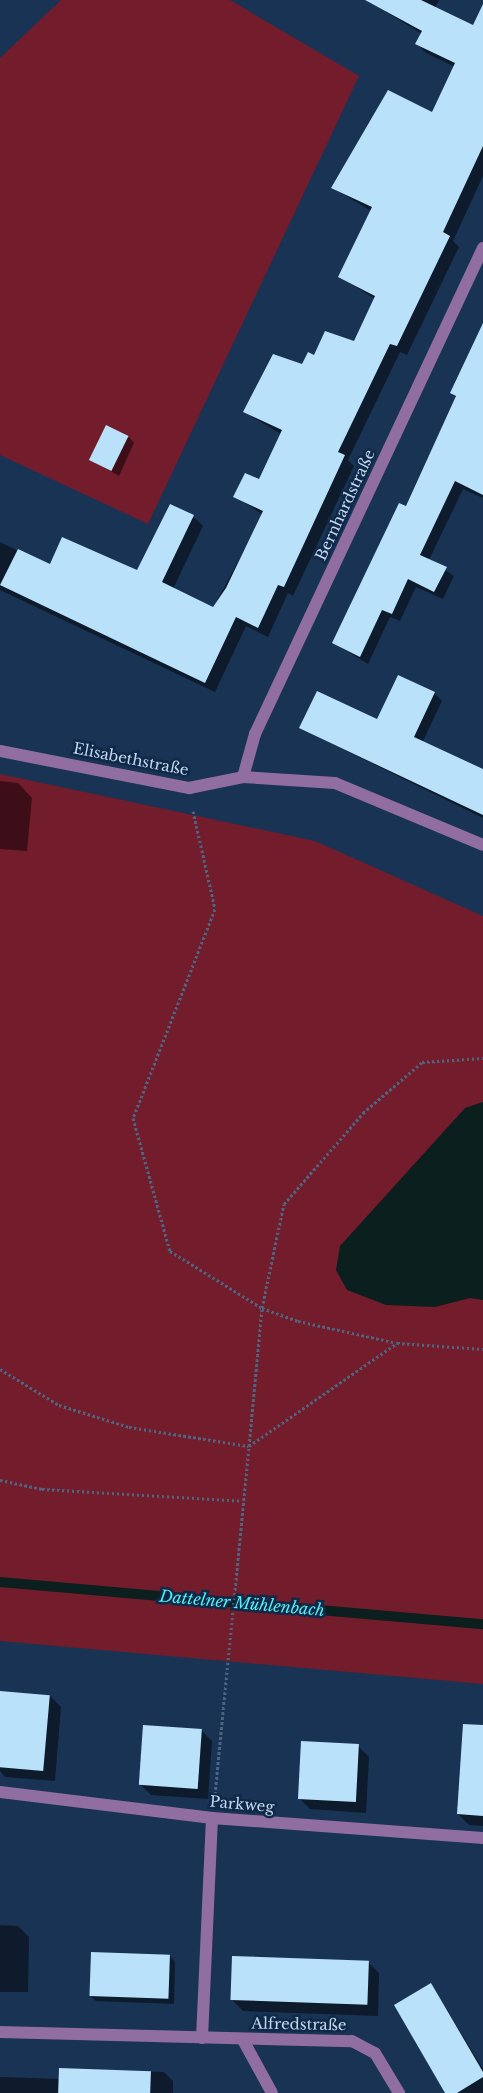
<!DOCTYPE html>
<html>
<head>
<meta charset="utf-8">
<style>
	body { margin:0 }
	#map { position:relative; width:483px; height:2093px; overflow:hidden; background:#193354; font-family:"Libre Baskerville",serif }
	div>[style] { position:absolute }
	.green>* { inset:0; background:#731c2c }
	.water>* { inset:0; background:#0b1f1e }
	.shadow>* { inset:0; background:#0007 }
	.stream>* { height:10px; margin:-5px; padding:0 5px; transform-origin:5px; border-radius:5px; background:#0b1f1e }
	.building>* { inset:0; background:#b9e1f9; transform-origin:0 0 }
	.path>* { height:3px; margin-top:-1.5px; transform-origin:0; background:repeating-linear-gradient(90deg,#4e6582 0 2.5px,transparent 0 5px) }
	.minor>* { height:12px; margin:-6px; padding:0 6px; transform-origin:6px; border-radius:6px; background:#916ea1 }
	span { translate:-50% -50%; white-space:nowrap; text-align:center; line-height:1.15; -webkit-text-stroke:5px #0e2949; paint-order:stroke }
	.street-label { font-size:15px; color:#c6d7eb }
	.water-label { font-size:16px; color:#55f0ef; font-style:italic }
</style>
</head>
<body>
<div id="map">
	<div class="green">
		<i style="clip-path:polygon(61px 0,230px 0,359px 76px,148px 524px,0 455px,0 58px)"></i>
		<i style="clip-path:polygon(0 774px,315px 841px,483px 916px,483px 1684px,0 1641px)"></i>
	</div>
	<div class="water">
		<i style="clip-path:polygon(483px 1102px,483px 1300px,470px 1298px,435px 1307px,386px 1305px,347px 1290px,336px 1270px,340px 1246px,465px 1108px)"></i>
	</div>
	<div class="shadow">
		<i style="clip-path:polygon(367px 0,439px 0,435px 8px,480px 29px,483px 23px,483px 176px,453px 241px,459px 247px,407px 355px,400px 352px,348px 460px,354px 466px,293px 596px,288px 593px,268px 637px,246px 626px,215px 692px,0 590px,0 542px,50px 566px,138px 572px,193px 516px,203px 526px,173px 589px,213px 608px,263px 515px,235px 496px,260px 480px,281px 434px,244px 412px,315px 357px,354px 342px,375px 299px,339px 276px,371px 211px,333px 188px,433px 113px,455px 67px,426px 53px,417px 44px,422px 34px)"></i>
		<i style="clip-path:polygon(483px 328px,483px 498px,463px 489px,429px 560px,454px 576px,443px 599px,416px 587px,400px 621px,390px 617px,368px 664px,334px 643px,407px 507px,456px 398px,451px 393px)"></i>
		<i style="clip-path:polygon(129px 437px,134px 443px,119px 476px,91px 460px)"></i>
		<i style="clip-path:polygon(434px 693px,442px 701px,422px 743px,483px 771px,483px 818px,300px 728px,378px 721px)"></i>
		<i style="clip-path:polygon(0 781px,18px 783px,32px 798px,27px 851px,0 849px)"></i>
		<i style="clip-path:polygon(50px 1696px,61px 1707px,55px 1781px,5px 1777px,0 1771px,0 1699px)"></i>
		<i style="clip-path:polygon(201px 1730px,212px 1741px,208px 1799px,151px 1795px,140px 1784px)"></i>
		<i style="clip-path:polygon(358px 1746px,369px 1757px,366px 1813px,310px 1809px,299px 1798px)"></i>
		<i style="clip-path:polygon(483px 1758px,483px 1826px,469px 1825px,458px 1814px)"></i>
		<i style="clip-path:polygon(0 1925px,18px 1926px,29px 1937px,28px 1992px,0 1992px)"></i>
		<i style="clip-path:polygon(170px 1956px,175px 1962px,174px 2004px,96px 2001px,90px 1996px)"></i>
		<i style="clip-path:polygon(368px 1962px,379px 1973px,378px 2016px,243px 2011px,232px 2000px)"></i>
		<i style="clip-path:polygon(431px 1984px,483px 2069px,483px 2093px,446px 2093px)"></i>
		<i style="clip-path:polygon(60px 2069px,164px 2072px,173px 2081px,173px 2093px,0 2093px,0 2077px,60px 2079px)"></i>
	</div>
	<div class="stream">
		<i style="left:0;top:1582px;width:485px;rotate:5deg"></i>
	</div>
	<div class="building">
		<i style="clip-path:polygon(365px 0,421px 0,473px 25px,483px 4px,483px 146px,443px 232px,450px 236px,397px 346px,390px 344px,338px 452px,345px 455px,284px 587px,278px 585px,258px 628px,236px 617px,205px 683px,0 585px,18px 549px,50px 564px,62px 537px,137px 570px,170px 504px,194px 515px,162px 582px,213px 607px,226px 588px,263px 511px,233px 497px,245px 473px,259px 479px,282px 430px,243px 412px,273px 354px,302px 364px,308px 352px,314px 355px,325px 331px,354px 341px,375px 296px,338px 277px,372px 207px,331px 188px,388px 90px,432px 112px,455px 63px,415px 44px,422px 31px)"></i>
		<i style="clip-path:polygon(483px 323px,483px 495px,455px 481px,420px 555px,447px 567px,434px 592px,408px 579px,392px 614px,382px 610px,360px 657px,332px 643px,399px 503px,406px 506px,456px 396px,450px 393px)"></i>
		<i style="left:106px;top:425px;width:25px;height:39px;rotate:26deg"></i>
		<i style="clip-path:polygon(398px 675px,435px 692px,414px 737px,483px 769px,483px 815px,299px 728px,317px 691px,377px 719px)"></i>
		<i style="left:0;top:1691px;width:50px;height:76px;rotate:5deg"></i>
		<i style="clip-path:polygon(463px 1724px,483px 1725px,483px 1816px,457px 1814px)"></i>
		<i style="left:143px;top:1725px;width:59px;height:60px;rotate:4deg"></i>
		<i style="left:301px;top:1741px;width:58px;height:58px;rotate:3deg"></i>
		<i style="left:91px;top:1952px;width:79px;height:44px;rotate:2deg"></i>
		<i style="left:232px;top:1956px;width:137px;height:44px;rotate:2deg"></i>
		<i style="clip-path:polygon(431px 1983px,483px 2072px,483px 2077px,457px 2093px,445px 2093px,394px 2005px)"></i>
		<i style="left:59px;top:2068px;width:92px;height:25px;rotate:2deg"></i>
	</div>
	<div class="path">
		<i style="left:193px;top:811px;width:100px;rotate:77.3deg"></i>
		<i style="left:215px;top:909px;width:225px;rotate:111.4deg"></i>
		<i style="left:133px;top:1118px;width:138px;rotate:74.5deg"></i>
		<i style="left:170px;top:1251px;width:108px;rotate:31.8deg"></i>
		<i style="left:262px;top:1308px;width:38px;rotate:20deg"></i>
		<i style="left:298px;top:1321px;width:101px;rotate:12.5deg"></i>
		<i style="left:0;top:1369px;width:69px;rotate:31.4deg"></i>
		<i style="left:59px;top:1405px;width:73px;rotate:17.4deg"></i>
		<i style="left:129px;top:1427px;width:121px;rotate:9deg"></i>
		<i style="left:249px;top:1446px;width:139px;rotate:-84.6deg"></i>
		<i style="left:262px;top:1308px;width:106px;rotate:-78.1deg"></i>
		<i style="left:284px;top:1204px;width:121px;rotate:-49deg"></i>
		<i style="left:363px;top:1113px;width:78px;rotate:-40.8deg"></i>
		<i style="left:422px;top:1062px;width:61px;rotate:-3.8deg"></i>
		<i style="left:0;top:1480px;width:43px;rotate:12.1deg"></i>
		<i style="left:42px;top:1489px;width:200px;rotate:3.4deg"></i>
		<i style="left:215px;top:1794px;width:350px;rotate:-84.4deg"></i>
		<i style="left:249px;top:1446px;width:180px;rotate:-34.8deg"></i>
		<i style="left:397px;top:1343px;width:86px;rotate:4deg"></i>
	</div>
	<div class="minor">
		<i style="left:0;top:751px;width:193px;rotate:11.1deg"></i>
		<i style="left:189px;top:788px;width:55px;rotate:-11.5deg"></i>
		<i style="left:243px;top:777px;width:92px;rotate:3.7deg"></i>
		<i style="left:335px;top:783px;width:160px;rotate:22.7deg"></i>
		<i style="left:243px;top:777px;width:45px;rotate:-74.4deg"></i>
		<i style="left:255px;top:734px;width:537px;rotate:-64.87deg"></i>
		<i style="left:0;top:1792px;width:214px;rotate:7deg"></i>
		<i style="left:212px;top:1818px;width:272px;rotate:4.2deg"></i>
		<i style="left:0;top:2032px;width:352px;rotate:1.5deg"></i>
		<i style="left:352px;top:2041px;width:26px;rotate:28deg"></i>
		<i style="left:375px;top:2053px;width:47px;rotate:59deg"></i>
		<i style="left:202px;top:2038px;width:220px;rotate:-87.4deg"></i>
		<i style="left:243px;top:2040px;width:60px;rotate:61.3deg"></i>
	</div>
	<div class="street-label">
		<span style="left:345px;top:505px;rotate:-65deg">Bernhardstraße</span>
		<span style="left:131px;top:759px;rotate:11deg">Elisabethstraße</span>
		<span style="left:242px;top:1804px;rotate:5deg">Parkweg</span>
		<span style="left:299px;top:2024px;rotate:1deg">Alfredstraße</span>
	</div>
	<div class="water-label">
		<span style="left:242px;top:1603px;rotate:5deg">Dattelner Mühlenbach</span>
	</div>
</div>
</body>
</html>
